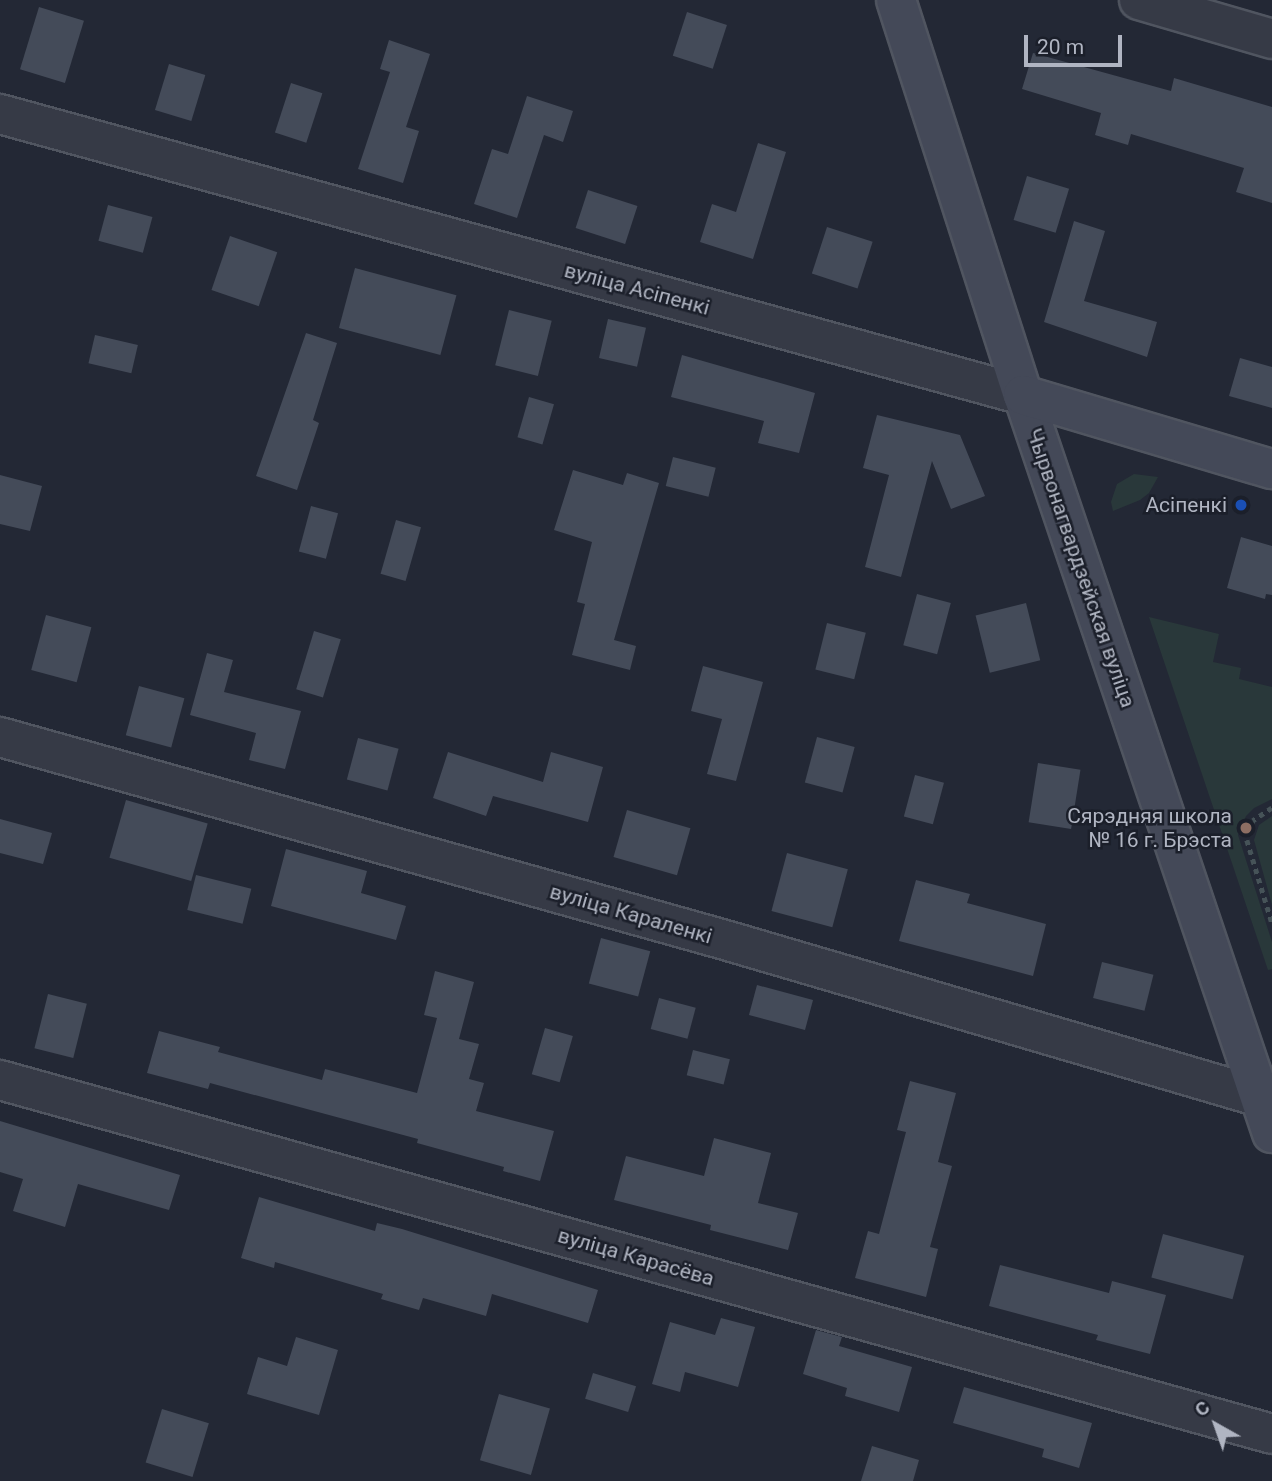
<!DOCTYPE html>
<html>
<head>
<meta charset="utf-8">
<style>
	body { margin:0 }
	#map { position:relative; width:1272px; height:1481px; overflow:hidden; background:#232835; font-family:Roboto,sans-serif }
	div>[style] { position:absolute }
	.green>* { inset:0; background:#29383a }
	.building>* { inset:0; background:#444b59; transform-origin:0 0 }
	.path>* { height:4.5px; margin-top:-2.25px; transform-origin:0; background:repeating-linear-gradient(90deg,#465358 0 5px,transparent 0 10px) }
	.roads { filter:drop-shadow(2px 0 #505560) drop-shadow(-2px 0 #505560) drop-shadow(0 2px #505560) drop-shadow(0 -2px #505560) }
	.street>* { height:38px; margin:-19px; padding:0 19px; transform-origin:19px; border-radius:19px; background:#363a46 }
	.secondary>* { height:38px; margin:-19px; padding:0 19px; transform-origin:19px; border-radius:19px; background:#444958 }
	.dots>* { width:19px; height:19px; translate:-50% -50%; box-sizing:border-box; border:4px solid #1b1f2a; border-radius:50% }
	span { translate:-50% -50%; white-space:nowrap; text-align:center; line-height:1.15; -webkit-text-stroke:5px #1b1f2a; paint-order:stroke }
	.street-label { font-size:21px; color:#b0b5c2 }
	.poi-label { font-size:21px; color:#b0b5c2 }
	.right { translate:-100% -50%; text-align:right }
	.north { position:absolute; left:1181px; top:1390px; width:70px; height:70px; -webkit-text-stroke:5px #1b1f2a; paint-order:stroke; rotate:320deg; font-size:19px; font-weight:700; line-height:28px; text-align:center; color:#b0b5c2 }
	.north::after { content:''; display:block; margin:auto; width:24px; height:32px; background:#b0b5c2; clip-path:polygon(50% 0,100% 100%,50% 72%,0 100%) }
	.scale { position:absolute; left:1024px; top:35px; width:98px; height:32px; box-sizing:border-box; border:4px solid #b0b5c2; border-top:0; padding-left:9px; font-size:21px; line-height:24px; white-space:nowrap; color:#b0b5c2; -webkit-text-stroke:5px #1b1f2a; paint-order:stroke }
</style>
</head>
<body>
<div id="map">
	<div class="green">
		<i style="clip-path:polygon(1134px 474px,1158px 477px,1149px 493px,1140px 500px,1113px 511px,1111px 502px,1117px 484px)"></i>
		<i style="clip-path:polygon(1149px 617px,1219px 634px,1213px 662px,1241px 668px,1239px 679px,1272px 687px,1272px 799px,1254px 808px,1246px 816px,1238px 835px,1272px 942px,1272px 969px,1268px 970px)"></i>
		<i style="clip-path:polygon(1272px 816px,1272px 905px,1254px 840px,1259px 825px)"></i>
	</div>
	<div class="building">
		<i style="left:39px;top:7px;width:47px;height:65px;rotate:17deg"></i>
		<i style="left:687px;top:12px;width:42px;height:46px;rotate:18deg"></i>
		<i style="clip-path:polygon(389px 40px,430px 54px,406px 127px,419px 131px,403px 183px,358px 169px,390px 72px,380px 69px)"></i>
		<i style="clip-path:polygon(1033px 53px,1171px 91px,1174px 78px,1272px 107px,1272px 203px,1236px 192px,1244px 168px,1131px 134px,1128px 145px,1095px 135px,1101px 113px,1022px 89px)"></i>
		<i style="left:169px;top:64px;width:38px;height:48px;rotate:17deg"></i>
		<i style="left:291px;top:83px;width:33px;height:52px;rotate:18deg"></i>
		<i style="clip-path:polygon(527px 96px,573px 111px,563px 142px,544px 135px,517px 218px,474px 204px,492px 149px,508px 154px)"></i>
		<i style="clip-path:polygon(758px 143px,786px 152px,753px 259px,700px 242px,712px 204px,736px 212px)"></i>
		<i style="left:1027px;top:176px;width:44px;height:46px;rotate:17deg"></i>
		<i style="left:588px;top:190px;width:52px;height:40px;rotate:18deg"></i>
		<i style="left:108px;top:205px;width:46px;height:37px;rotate:15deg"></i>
		<i style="clip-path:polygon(1074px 221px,1105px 231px,1084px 301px,1157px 322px,1147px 357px,1044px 322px)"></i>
		<i style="left:827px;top:227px;width:48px;height:49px;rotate:18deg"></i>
		<i style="left:230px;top:236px;width:50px;height:57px;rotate:19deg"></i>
		<i style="left:355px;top:268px;width:105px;height:62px;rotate:15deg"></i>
		<i style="left:509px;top:310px;width:44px;height:57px;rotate:14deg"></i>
		<i style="left:608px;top:319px;width:39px;height:40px;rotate:13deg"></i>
		<i style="clip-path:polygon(306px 333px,337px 343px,313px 420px,319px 423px,297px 490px,256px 476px)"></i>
		<i style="left:95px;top:335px;width:44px;height:29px;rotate:13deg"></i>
		<i style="clip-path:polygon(682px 355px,815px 393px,799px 453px,758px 443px,764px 421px,671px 397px)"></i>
		<i style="clip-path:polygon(1240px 358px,1272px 367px,1272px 408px,1229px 396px)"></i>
		<i style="left:529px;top:397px;width:26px;height:42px;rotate:16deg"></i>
		<i style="clip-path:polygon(877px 415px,960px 435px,985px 496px,951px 509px,932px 461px,901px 577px,865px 567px,889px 475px,863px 468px)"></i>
		<i style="left:673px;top:457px;width:44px;height:30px;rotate:14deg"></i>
		<i style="clip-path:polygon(573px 470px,623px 485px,627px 473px,659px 483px,614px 640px,636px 646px,630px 670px,572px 655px,585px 604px,577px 602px,592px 542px,554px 530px)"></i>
		<i style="clip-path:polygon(0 475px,42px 486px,30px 531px,0 524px)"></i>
		<i style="left:311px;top:506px;width:28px;height:47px;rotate:15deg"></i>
		<i style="left:396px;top:520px;width:26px;height:56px;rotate:16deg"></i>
		<i style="clip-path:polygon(1241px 537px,1272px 546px,1272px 595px,1266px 594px,1265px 599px,1227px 588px)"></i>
		<i style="left:917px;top:594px;width:35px;height:53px;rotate:15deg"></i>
		<i style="left:1026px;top:603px;width:59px;height:52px;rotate:76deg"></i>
		<i style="left:46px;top:615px;width:47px;height:57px;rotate:15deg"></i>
		<i style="left:827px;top:623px;width:40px;height:48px;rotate:14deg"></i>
		<i style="left:314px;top:631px;width:28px;height:61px;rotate:17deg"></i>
		<i style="clip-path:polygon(207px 653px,233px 660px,224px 692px,301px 711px,285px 769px,249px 760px,256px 733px,190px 715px)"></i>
		<i style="clip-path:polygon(703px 666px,763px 682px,736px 781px,707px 774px,722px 719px,691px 711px)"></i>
		<i style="left:139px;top:686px;width:47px;height:51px;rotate:15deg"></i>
		<i style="left:817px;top:737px;width:39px;height:47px;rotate:15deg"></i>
		<i style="left:358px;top:738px;width:42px;height:43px;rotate:15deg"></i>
		<i style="clip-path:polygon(448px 752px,543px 782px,551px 752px,603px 767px,588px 822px,493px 796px,486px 816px,433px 798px)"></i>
		<i style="left:1038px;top:763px;width:43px;height:60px;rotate:9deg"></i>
		<i style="left:915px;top:775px;width:30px;height:43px;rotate:15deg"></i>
		<i style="left:126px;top:800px;width:85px;height:60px;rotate:16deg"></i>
		<i style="left:627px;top:810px;width:66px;height:49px;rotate:16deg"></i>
		<i style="clip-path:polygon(0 819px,52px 833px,43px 864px,0 853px)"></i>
		<i style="clip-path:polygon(286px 849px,367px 871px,361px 893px,406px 906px,396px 940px,271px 906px)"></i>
		<i style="left:787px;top:853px;width:63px;height:60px;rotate:15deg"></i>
		<i style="left:196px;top:875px;width:57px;height:36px;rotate:14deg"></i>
		<i style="clip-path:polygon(916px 880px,970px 894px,967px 903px,1046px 924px,1033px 976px,899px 941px)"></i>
		<i style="left:601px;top:938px;width:51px;height:47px;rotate:15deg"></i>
		<i style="left:1102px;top:962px;width:53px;height:37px;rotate:14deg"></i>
		<i style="clip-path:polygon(435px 971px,474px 982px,459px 1039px,479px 1044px,469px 1079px,484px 1083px,476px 1111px,554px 1131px,540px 1181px,503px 1171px,504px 1167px,417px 1143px,418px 1139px,210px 1083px,208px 1089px,147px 1073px,159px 1031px,220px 1047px,218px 1052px,322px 1080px,325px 1069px,417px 1093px,437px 1018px,424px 1015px)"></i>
		<i style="left:757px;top:985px;width:58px;height:31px;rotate:15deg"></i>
		<i style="left:48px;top:994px;width:40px;height:56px;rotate:14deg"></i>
		<i style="left:659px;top:998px;width:38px;height:32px;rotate:15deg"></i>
		<i style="left:545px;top:1028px;width:29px;height:48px;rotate:16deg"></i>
		<i style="left:693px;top:1050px;width:38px;height:26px;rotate:14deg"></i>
		<i style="clip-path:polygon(910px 1081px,956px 1093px,938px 1162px,952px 1166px,930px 1247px,938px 1249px,926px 1297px,855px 1278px,868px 1231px,879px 1234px,906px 1132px,897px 1130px)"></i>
		<i style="clip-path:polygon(0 1121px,180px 1175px,169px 1210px,78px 1184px,65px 1227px,13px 1211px,23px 1179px,0 1172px)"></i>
		<i style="clip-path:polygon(714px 1138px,771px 1153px,758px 1203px,798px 1213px,788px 1250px,710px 1230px,711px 1225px,614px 1200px,626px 1156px,704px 1176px)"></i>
		<i style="clip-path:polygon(259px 1197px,375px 1231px,377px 1223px,402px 1229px,598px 1290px,588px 1323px,492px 1294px,486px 1316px,423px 1298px,419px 1310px,381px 1299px,383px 1294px,275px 1262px,274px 1268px,241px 1258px)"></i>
		<i style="left:1163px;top:1234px;width:84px;height:45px;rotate:15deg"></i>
		<i style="clip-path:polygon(1000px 1265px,1109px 1293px,1112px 1281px,1166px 1295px,1150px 1354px,1096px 1340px,1098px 1335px,989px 1306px)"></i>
		<i style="clip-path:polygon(721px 1318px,755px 1327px,738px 1387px,685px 1372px,680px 1392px,652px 1384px,670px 1322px,715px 1335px)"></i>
		<i style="clip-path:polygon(816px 1330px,842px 1337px,839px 1346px,912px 1367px,899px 1412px,845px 1396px,847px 1388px,803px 1374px)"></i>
		<i style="clip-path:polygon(296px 1337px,338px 1350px,319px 1415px,247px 1394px,258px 1357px,287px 1366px)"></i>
		<i style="left:593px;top:1373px;width:45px;height:27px;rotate:17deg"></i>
		<i style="clip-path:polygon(964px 1387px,1092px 1423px,1079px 1468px,1042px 1457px,1044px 1449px,953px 1423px)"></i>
		<i style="left:499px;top:1394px;width:53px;height:69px;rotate:16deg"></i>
		<i style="left:162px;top:1409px;width:49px;height:56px;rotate:17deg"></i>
		<i style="clip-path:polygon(872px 1446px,919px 1460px,913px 1481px,861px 1481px)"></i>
	</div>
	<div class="path">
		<i style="left:1272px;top:808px;width:23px;rotate:146deg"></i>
		<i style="left:1253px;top:821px;width:20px;rotate:108deg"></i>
		<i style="left:1247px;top:840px;width:87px;rotate:73.2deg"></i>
	</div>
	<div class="roads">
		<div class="street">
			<i style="left:1139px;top:0;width:139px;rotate:16.3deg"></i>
			<i style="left:0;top:114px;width:1061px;rotate:15.36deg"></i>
			<i style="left:0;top:737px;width:753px;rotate:15.64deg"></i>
			<i style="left:725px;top:940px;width:558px;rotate:16.35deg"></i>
			<i style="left:0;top:1080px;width:1320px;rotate:15.55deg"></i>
		</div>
		<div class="secondary">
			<i style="left:896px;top:0;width:415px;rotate:72.2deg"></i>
			<i style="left:1023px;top:395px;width:779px;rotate:71.36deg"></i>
			<i style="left:1023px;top:395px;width:260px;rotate:16.6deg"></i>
		</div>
	</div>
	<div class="dots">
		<i style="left:1241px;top:505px;background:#1a4fb4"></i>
		<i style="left:1246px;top:828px;background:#8d6e63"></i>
	</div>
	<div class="street-label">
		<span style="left:637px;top:289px;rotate:15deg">вуліца Асіпенкі</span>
		<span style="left:1081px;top:568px;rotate:71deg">Чырвонагвардзейская вуліца</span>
		<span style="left:631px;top:914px;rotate:16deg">вуліца Караленкі</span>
		<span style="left:636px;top:1257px;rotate:16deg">вуліца Карасёва</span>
	</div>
	<div class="poi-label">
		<span class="right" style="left:1227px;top:505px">Асіпенкі</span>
		<span class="right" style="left:1232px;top:828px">Сярэдняя школа<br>№ 16 г. Брэста</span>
	</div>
	<div class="north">С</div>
	<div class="scale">20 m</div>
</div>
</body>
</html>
